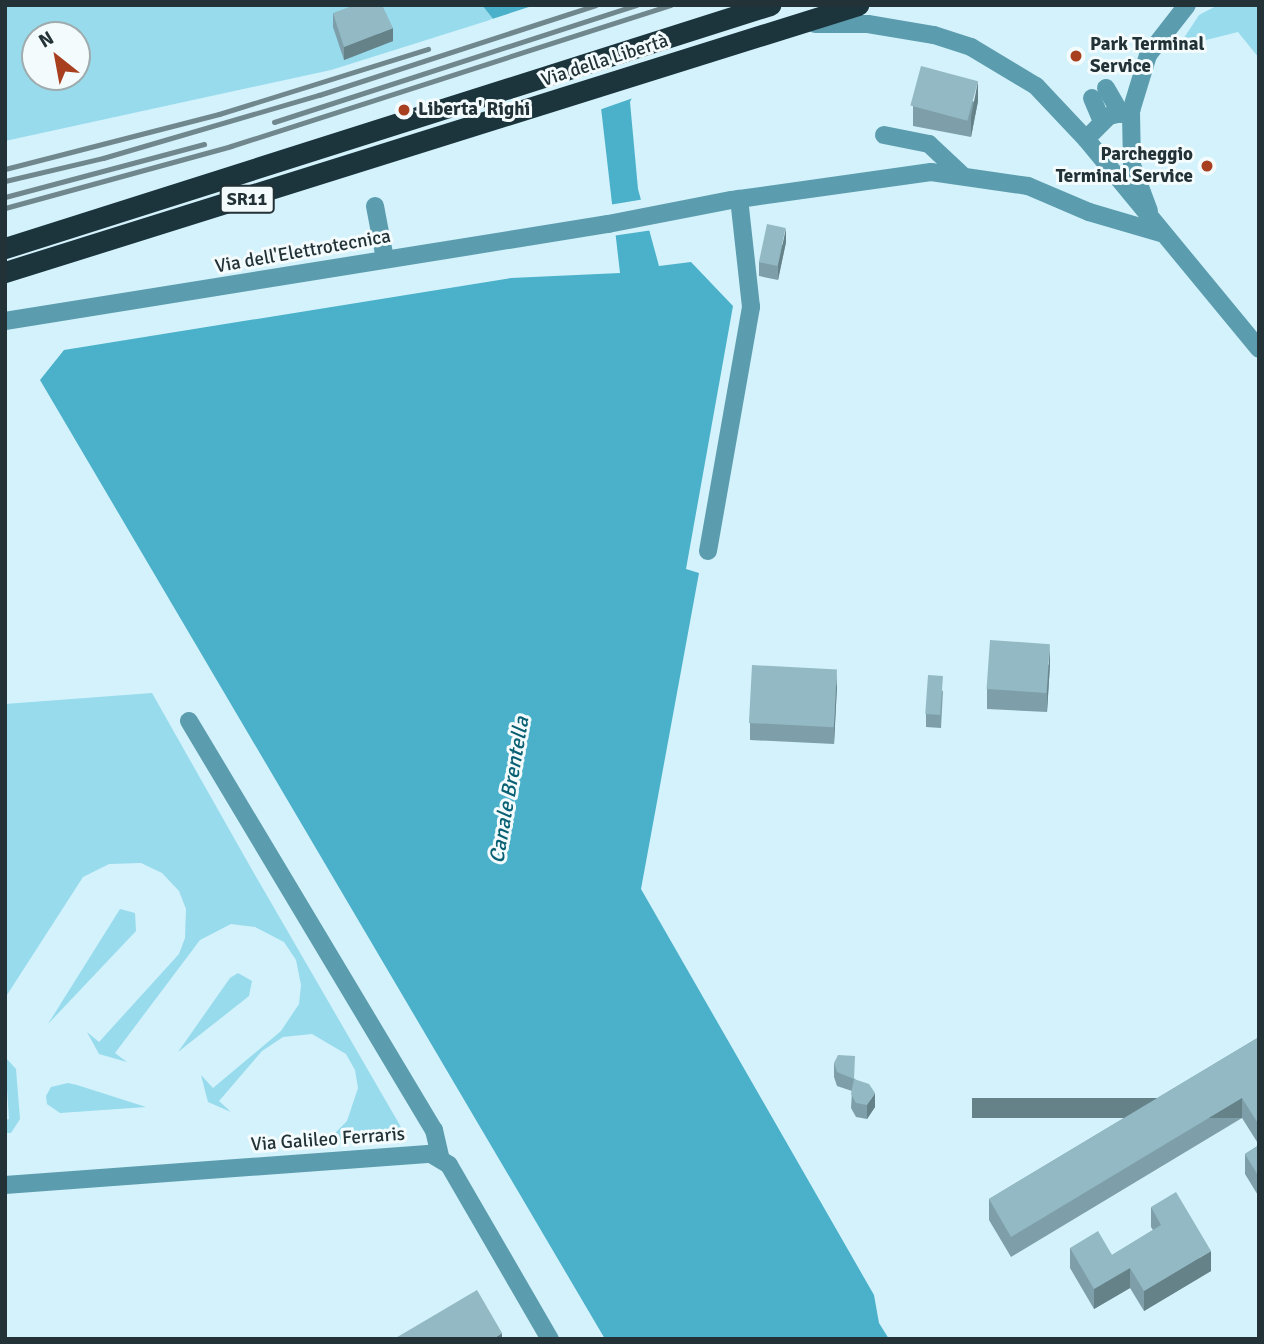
<!DOCTYPE html>
<html>
<head>
<meta charset="utf-8">
<style>
	body { margin:0 }
	#map { position:relative; width:1264px; height:1344px; overflow:hidden; background:#d3f2fb; font-family:Signika,sans-serif }
	div>[style] { position:absolute }
	.green>* { inset:0; background:#97dbed }
	.water>* { inset:0; background:#4bb1ca }
	.pier>* { inset:0; background:#d3f2fb }
	.minor>* { height:18px; margin:-9px; padding:0 9px; transform-origin:9px; border-radius:9px; background:#5b9dae }
	.highway>* { height:21px; margin:-10.5px; padding:0 10.5px; transform-origin:10.5px; border-radius:10.5px; background:#1c343b }
	.rail>* { height:5px; margin:-2.5px; padding:0 2.5px; transform-origin:2.5px; border-radius:2.5px; background:#71878e }
	.wall>* { inset:0; background:#7e9fa9 }
	.shaded-wall>* { inset:0; background:#668289; transform-origin:0 0 }
	.building>* { inset:0; background:#92b9c4; transform-origin:0 0 }
	.dots>* { width:19px; height:19px; translate:-50% -50%; box-sizing:border-box; border:4px solid #f3fbfd; border-radius:50% }
	span { translate:-50% -50%; white-space:nowrap; text-align:center; line-height:1.15; -webkit-text-stroke:6px #f3fbfd; paint-order:stroke }
	.shield-label span { padding:2px 5px; background:#f3fbfd; border:2px solid; border-radius:5px; -webkit-text-stroke-width:0 }
	.shield-label { font-size:18px; color:#223236; font-weight:700 }
	.poi-label { font-size:19px; color:#223236; font-weight:700 }
	.left { translate:0 -50%; text-align:left }
	.right { translate:-100% -50%; text-align:right }
	.street-label { font-size:19px; color:#223236 }
	.water-label { font-size:21px; color:#096072; font-style:italic }
	.frame { position:absolute; inset:0; border:7px solid #223236; pointer-events:none }
	.north { position:absolute; left:21px; top:21px; width:70px; height:70px; box-sizing:border-box; background:#f3fbfd; border:2px solid #9fabad; border-radius:50%; rotate:329deg; font-size:19px; font-weight:700; line-height:28px; text-align:center; color:#223236 }
	.north::after { content:''; display:block; margin:auto; width:24px; height:32px; background:#a84020; clip-path:polygon(50% 0,100% 100%,50% 72%,0 100%) }
</style>
</head>
<body>
<div id="map">
	<div class="green">
		<i style="clip-path:polygon(evenodd,5px 5px,482px 5px,493px 19px,331px 70px,5px 141px,5px 5px,35px 35px,77px 35px,77px 77px,35px 77px,35px 35px)"></i>
		<i style="clip-path:polygon(1218px 5px,1259px 5px,1259px 58px,1238px 32px,1178px 47px,1199px 15px)"></i>
		<i style="clip-path:polygon(152px 693px,251px 868px,405px 1134px,313px 1142px,333px 1135px,347px 1121px,358px 1088px,355px 1070px,346px 1054px,312px 1034px,283px 1037px,262px 1051px,219px 1101px,231px 1112px,208px 1102px,201px 1075px,213px 1088px,281px 1031px,299px 1004px,301px 985px,296px 960px,284px 942px,255px 927px,231px 924px,200px 940px,115px 1053px,127px 1062px,99px 1054px,87px 1032px,99px 1042px,179px 954px,185px 938px,186px 909px,179px 891px,162px 873px,141px 863px,109px 864px,83px 877px,5px 998px,5px 704px)"></i>
		<i style="clip-path:polygon(120px 909px,135px 913px,136px 931px,48px 1024px)"></i>
		<i style="clip-path:polygon(238px 973px,252px 981px,249px 996px,178px 1052px,230px 978px)"></i>
		<i style="clip-path:polygon(5px 1057px,16px 1069px,20px 1119px,11px 1133px,5px 1133px,5px 1120px,9px 1119px)"></i>
		<i style="clip-path:polygon(68px 1083px,77px 1085px,146px 1107px,60px 1113px,47px 1104px,46px 1096px,51px 1087px)"></i>
	</div>
	<div class="water">
		<i style="clip-path:polygon(482px 5px,657px 5px,662px 30px,630px 102px,638px 189px,659px 266px,691px 262px,733px 306px,686px 569px,699px 573px,641px 889px,874px 1295px,879px 1323px,889px 1339px,605px 1339px,40px 380px,64px 350px,511px 278px,620px 273px,600px 99px,493px 19px)"></i>
	</div>
	<div class="pier">
		<i style="clip-path:polygon(535px 5px,661px 5px,666px 31px,636px 97px,599px 110px,597px 100px,586px 89px,537px 74px,521px 62px,489px 20px)"></i>
		<i style="clip-path:polygon(645px 199px,653px 230px,612px 236px,609px 205px)"></i>
	</div>
	<div class="minor">
		<i style="left:815px;top:24px;width:53px"></i>
		<i style="left:868px;top:24px;width:67px;rotate:9.5deg"></i>
		<i style="left:934px;top:35px;width:39px;rotate:18deg"></i>
		<i style="left:971px;top:47px;width:76px;rotate:31deg"></i>
		<i style="left:1036px;top:86px;width:73px;rotate:46.7deg"></i>
		<i style="left:1086px;top:139px;width:272px;rotate:50.5deg"></i>
		<i style="left:1106px;top:88px;width:30px;rotate:60deg"></i>
		<i style="left:1092px;top:98px;width:26px;rotate:67deg"></i>
		<i style="left:884px;top:135px;width:46px;rotate:11.3deg"></i>
		<i style="left:929px;top:144px;width:44px;rotate:43.2deg"></i>
		<i style="left:1086px;top:139px;width:33px;rotate:-45deg"></i>
		<i style="left:1109px;top:116px;width:23px;rotate:-13deg"></i>
		<i style="left:375px;top:206px;width:54px;rotate:79.3deg"></i>
		<i style="left:1149px;top:211px;width:49px;rotate:-110.3deg"></i>
		<i style="left:1132px;top:165px;width:54px;rotate:-91.1deg"></i>
		<i style="left:1131px;top:111px;width:59px;rotate:-73.1deg"></i>
		<i style="left:1148px;top:55px;width:63px;rotate:-52deg"></i>
		<i style="left:5px;top:321px;width:611px;rotate:-9.14deg"></i>
		<i style="left:608px;top:224px;width:126px;rotate:-11deg"></i>
		<i style="left:732px;top:200px;width:201px;rotate:-8deg"></i>
		<i style="left:931px;top:172px;width:98px;rotate:8.2deg"></i>
		<i style="left:1028px;top:186px;width:66px;rotate:23.1deg"></i>
		<i style="left:1089px;top:212px;width:75px;rotate:16.3deg"></i>
		<i style="left:708px;top:551px;width:248px;rotate:-80deg"></i>
		<i style="left:751px;top:307px;width:109px;rotate:-96.3deg"></i>
		<i style="left:189px;top:721px;width:477px;rotate:59.1deg"></i>
		<i style="left:434px;top:1130px;width:28px;rotate:77deg"></i>
		<i style="left:5px;top:1185px;width:427px;rotate:-4.2deg"></i>
		<i style="left:431px;top:1154px;width:21px;rotate:31deg"></i>
		<i style="left:449px;top:1165px;width:201px;rotate:59.9deg"></i>
	</div>
	<div class="highway">
		<i style="left:5px;top:248px;width:803px;rotate:-17.62deg"></i>
		<i style="left:5px;top:272px;width:894px;rotate:-17.38deg"></i>
	</div>
	<div class="rail">
		<i style="left:274px;top:122px;width:381px;rotate:-17.9deg"></i>
		<i style="left:5px;top:169px;width:221px;rotate:-14.4deg"></i>
		<i style="left:219px;top:114px;width:219px;rotate:-17.3deg"></i>
		<i style="left:5px;top:181px;width:101px;rotate:-13.2deg"></i>
		<i style="left:103px;top:158px;width:225px;rotate:-16.3deg"></i>
		<i style="left:319px;top:95px;width:291px;rotate:-18deg"></i>
		<i style="left:5px;top:197px;width:206px;rotate:-14.9deg"></i>
		<i style="left:5px;top:208px;width:234px;rotate:-15.3deg"></i>
		<i style="left:231px;top:146px;width:462px;rotate:-17.8deg"></i>
	</div>
	<div class="wall">
		<i style="clip-path:polygon(333px 13px,393px 41px,344px 60px,333px 27px)"></i>
		<i style="clip-path:polygon(978px 101px,971px 137px,913px 126px,913px 106px)"></i>
		<i style="clip-path:polygon(786px 242px,778px 280px,759px 276px,759px 262px)"></i>
		<i style="clip-path:polygon(1050px 664px,1047px 712px,987px 709px,987px 689px)"></i>
		<i style="clip-path:polygon(837px 686px,834px 744px,750px 740px,750px 723px)"></i>
		<i style="clip-path:polygon(943px 690px,941px 728px,926px 727px,926px 714px)"></i>
		<i style="clip-path:polygon(1259px 1037px,1259px 1197px,1245px 1174px,1245px 1154px,1259px 1145px,1242px 1118px,1011px 1257px,989px 1220px,989px 1199px)"></i>
		<i style="clip-path:polygon(834px 1063px,855px 1079px,875px 1107px,867px 1119px,856px 1117px,851px 1108px,852px 1091px,837px 1086px,834px 1077px)"></i>
		<i style="clip-path:polygon(1151px 1207px,1211px 1271px,1144px 1311px,1130px 1288px,1094px 1309px,1070px 1268px,1070px 1248px,1112px 1255px,1153px 1230px,1151px 1227px)"></i>
	</div>
	<div class="shaded-wall">
		<i style="clip-path:polygon(393px 28px,393px 41px,344px 60px,344px 47px)"></i>
		<i style="clip-path:polygon(978px 81px,978px 101px,971px 137px,971px 117px)"></i>
		<i style="clip-path:polygon(786px 228px,786px 242px,778px 280px,778px 266px)"></i>
		<i style="clip-path:polygon(1050px 644px,1050px 664px,1047px 712px,1047px 692px)"></i>
		<i style="clip-path:polygon(837px 669px,837px 686px,834px 744px,834px 727px)"></i>
		<i style="clip-path:polygon(875px 1093px,875px 1107px,867px 1119px,867px 1105px)"></i>
		<i style="left:1242px;top:1098px;width:20px;height:270px;rotate:90deg"></i>
		<i style="clip-path:polygon(1211px 1251px,1211px 1271px,1144px 1311px,1144px 1291px)"></i>
		<i style="clip-path:polygon(1130px 1268px,1130px 1288px,1094px 1309px,1094px 1289px)"></i>
		<i style="clip-path:polygon(502px 1333px,502px 1339px,493px 1339px)"></i>
	</div>
	<div class="building">
		<i style="clip-path:polygon(355px 5px,382px 5px,393px 28px,344px 47px,333px 13px)"></i>
		<i style="left:921px;top:66px;width:59px;height:41px;rotate:15deg"></i>
		<i style="left:767px;top:224px;width:19px;height:39px;rotate:12deg"></i>
		<i style="left:990px;top:640px;width:60px;height:49px;rotate:4deg"></i>
		<i style="left:752px;top:665px;width:85px;height:58px;rotate:3deg"></i>
		<i style="left:928px;top:675px;width:15px;height:39px;rotate:4deg"></i>
		<i style="clip-path:polygon(1259px 1037px,1259px 1125px,1242px 1098px,1011px 1237px,989px 1199px)"></i>
		<i style="clip-path:polygon(838px 1055px,855px 1056px,854px 1079px,837px 1072px,834px 1063px)"></i>
		<i style="clip-path:polygon(854px 1079px,869px 1084px,875px 1093px,867px 1105px,856px 1103px,851px 1094px)"></i>
		<i style="clip-path:polygon(1259px 1145px,1259px 1177px,1245px 1154px)"></i>
		<i style="clip-path:polygon(1176px 1192px,1211px 1251px,1144px 1291px,1130px 1268px,1094px 1289px,1070px 1248px,1098px 1231px,1112px 1255px,1161px 1225px,1151px 1207px)"></i>
		<i style="clip-path:polygon(477px 1290px,502px 1333px,493px 1339px,394px 1339px)"></i>
	</div>
	<div class="dots">
		<i style="left:1076px;top:56px;background:#a84020"></i>
		<i style="left:404px;top:110px;background:#a84020"></i>
		<i style="left:1207px;top:166px;background:#a84020"></i>
	</div>
	<div class="shield-label">
		<span style="left:247px;top:199px">SR11</span>
	</div>
	<div class="poi-label">
		<span class="left" style="left:1090px;top:56px">Park Terminal<br>Service</span>
		<span class="left" style="left:418px;top:110px">Liberta' Righi</span>
		<span class="right" style="left:1193px;top:166px">Parcheggio<br>Terminal Service</span>
	</div>
	<div class="street-label">
		<span style="left:605px;top:61px;rotate:-18deg">Via della Libertà</span>
		<span style="left:303px;top:252px;rotate:-10deg">Via dell'Elettrotecnica</span>
		<span style="left:328px;top:1140px;rotate:-4deg">Via Galileo Ferraris</span>
	</div>
	<div class="water-label">
		<span style="left:509px;top:790px;rotate:-80deg">Canale Brentella</span>
	</div>
	<div class="frame"></div>
	<div class="north">N</div>
</div>
</body>
</html>
